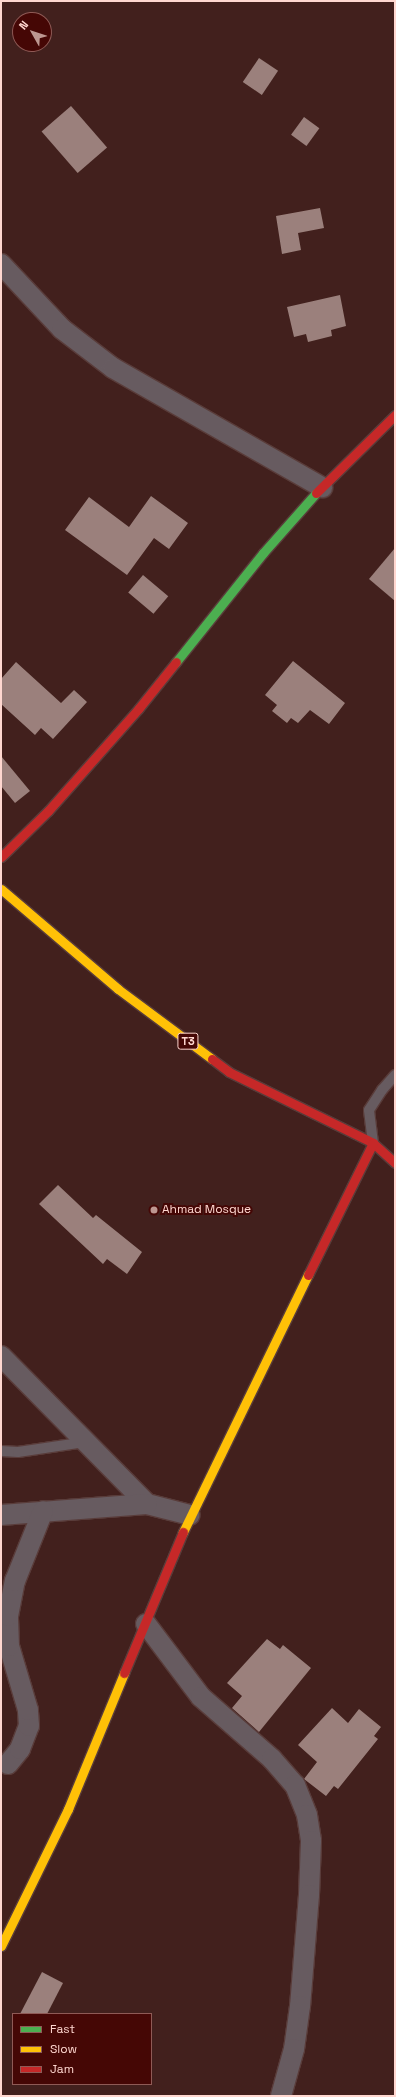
<!DOCTYPE html>
<html>
<head>
<meta charset="utf-8">
<style>
	body { margin:0 }
	#map { position:relative; width:396px; height:2097px; overflow:hidden; background:#42201d; font-family:"Space Grotesk",sans-serif }
	div>[style] { position:absolute }
	.building>* { inset:0; background:#9b807c; transform-origin:0 0 }
	.roads { filter:drop-shadow(1px 0 #593c3a) drop-shadow(-1px 0 #593c3a) drop-shadow(0 1px #593c3a) drop-shadow(0 -1px #593c3a) }
	.lane>* { height:10px; margin:-5px; padding:0 5px; transform-origin:5px; border-radius:5px; background:#675b60 }
	.street>* { height:20px; margin:-10px; padding:0 10px; transform-origin:10px; border-radius:10px; background:#675b60 }
	.fast>* { height:9px; margin:-4.5px; padding:0 4.5px; transform-origin:4.5px; border-radius:4.5px; background:#4caf50 }
	.slow>* { height:9px; margin:-4.5px; padding:0 4.5px; transform-origin:4.5px; border-radius:4.5px; background:#ffc107 }
	.jam>* { height:9px; margin:-4.5px; padding:0 4.5px; transform-origin:4.5px; border-radius:4.5px; background:#c62828 }
	.dots>* { width:11px; height:11px; translate:-50% -50%; box-sizing:border-box; border:2px solid #450705; border-radius:50% }
	span { translate:-50% -50%; white-space:nowrap; text-align:center; line-height:1.15; -webkit-text-stroke:4px #450705; paint-order:stroke }
	.shield-label span { padding:1px 3px; background:#450705; border:1px solid; border-radius:3px; -webkit-text-stroke-width:0 }
	.shield-label { font-size:11px; color:#ffd7d0; font-weight:700 }
	.poi-label { font-size:12px; color:#ffd7d0 }
	.left { translate:0 -50%; text-align:left }
	.frame { position:absolute; inset:0; border:2px solid #ffd7d0; pointer-events:none }
	.legend { position:absolute; left:12px; top:2013px; width:140px; height:72px; box-sizing:border-box; background:#450705; border:1px solid #8f5a56; margin:0; padding:5px 7px; list-style:none; font-size:12px; color:#ffd7d0 }
	.legend li { display:flex; align-items:center; gap:8px; height:20px }
	.legend b { width:20px; border:1px solid #8f5a56 }
	.north { position:absolute; left:12px; top:12px; width:40px; height:40px; box-sizing:border-box; background:#450705; border:1px solid #8f5a56; border-radius:50%; rotate:309deg; font-size:11px; font-weight:700; line-height:16px; text-align:center; color:#ffd7d0 }
	.north::after { content:''; display:block; margin:auto; width:14px; height:18px; background:#bd9791; clip-path:polygon(50% 0,100% 100%,50% 72%,0 100%) }
</style>
</head>
<body>
<div id="map">
	<div class="building">
		<i style="left:259px;top:58px;width:23px;height:29px;rotate:34deg"></i>
		<i style="left:71px;top:106px;width:55px;height:39px;rotate:49deg"></i>
		<i style="left:304px;top:117px;width:19px;height:22px;rotate:36deg"></i>
		<i style="clip-path:polygon(320px 208px,324px 228px,298px 233px,301px 250px,282px 254px,276px 216px)"></i>
		<i style="clip-path:polygon(340px 295px,346px 326px,331px 330px,332px 336px,308px 342px,306px 334px,294px 337px,287px 307px)"></i>
		<i style="clip-path:polygon(151px 496px,188px 523px,169px 549px,154px 538px,127px 575px,65px 530px,89px 497px,129px 527px)"></i>
		<i style="clip-path:polygon(395px 548px,395px 601px,369px 579px)"></i>
		<i style="left:143px;top:575px;width:33px;height:23px;rotate:40deg"></i>
		<i style="clip-path:polygon(293px 661px,345px 703px,329px 724px,310px 710px,298px 723px,291px 718px,287px 723px,272px 711px,277px 705px,265px 695px)"></i>
		<i style="clip-path:polygon(16px 662px,61px 703px,74px 690px,87px 702px,53px 739px,41px 728px,35px 735px,1px 704px,1px 679px)"></i>
		<i style="clip-path:polygon(1px 756px,30px 791px,15px 803px,1px 786px)"></i>
		<i style="clip-path:polygon(58px 1185px,93px 1218px,96px 1215px,142px 1252px,127px 1274px,107px 1259px,103px 1264px,39px 1204px)"></i>
		<i style="clip-path:polygon(267px 1639px,280px 1649px,283px 1645px,311px 1668px,259px 1732px,232px 1708px,242px 1696px,227px 1683px)"></i>
		<i style="clip-path:polygon(332px 1708px,348px 1723px,359px 1709px,381px 1727px,374px 1736px,378px 1739px,338px 1789px,334px 1786px,326px 1796px,304px 1779px,317px 1762px,298px 1745px)"></i>
		<i style="clip-path:polygon(42px 1972px,63px 1983px,47px 2014px,20px 2014px)"></i>
	</div>
	<div class="roads">
		<div class="lane">
			<i style="left:373px;top:1143px;width:33px;rotate:-97deg"></i>
			<i style="left:369px;top:1110px;width:24px;rotate:-57deg"></i>
			<i style="left:382px;top:1090px;width:20px;rotate:-49deg"></i>
			<i style="left:1px;top:1451px;width:17px;rotate:3deg"></i>
			<i style="left:18px;top:1452px;width:69px;rotate:-8.4deg"></i>
		</div>
		<div class="street">
			<i style="left:1px;top:264px;width:89px;rotate:46.8deg"></i>
			<i style="left:62px;top:329px;width:64px;rotate:37.4deg"></i>
			<i style="left:113px;top:368px;width:241px;rotate:29.7deg"></i>
			<i style="left:1px;top:1356px;width:208px;rotate:45.4deg"></i>
			<i style="left:147px;top:1504px;width:44px;rotate:14.3deg"></i>
			<i style="left:1px;top:1515px;width:146px;rotate:-4.3deg"></i>
			<i style="left:146px;top:1624px;width:91px;rotate:53deg"></i>
			<i style="left:201px;top:1697px;width:94px;rotate:41.1deg"></i>
			<i style="left:272px;top:1759px;width:35px;rotate:49deg"></i>
			<i style="left:295px;top:1785px;width:32px;rotate:68deg"></i>
			<i style="left:307px;top:1815px;width:26px;rotate:81deg"></i>
			<i style="left:311px;top:1841px;width:54px;rotate:92.1deg"></i>
			<i style="left:309px;top:1895px;width:111px;rotate:94.6deg"></i>
			<i style="left:300px;top:2006px;width:43px;rotate:97.9deg"></i>
			<i style="left:294px;top:2049px;width:49px;rotate:105.5deg"></i>
			<i style="left:8px;top:1764px;width:19px;rotate:-51deg"></i>
			<i style="left:20px;top:1749px;width:25px;rotate:-69deg"></i>
			<i style="left:29px;top:1726px;width:16px;rotate:-94deg"></i>
			<i style="left:28px;top:1710px;width:67px;rotate:-106.5deg"></i>
			<i style="left:9px;top:1646px;width:30px;rotate:-92deg"></i>
			<i style="left:8px;top:1616px;width:36px;rotate:-79deg"></i>
			<i style="left:15px;top:1581px;width:75px;rotate:-68.2deg"></i>
		</div>
		<div class="fast">
			<i style="left:176px;top:662px;width:139px;rotate:-51.4deg"></i>
			<i style="left:263px;top:553px;width:80px;rotate:-48.5deg"></i>
		</div>
		<div class="slow">
			<i style="left:1px;top:889px;width:154px;rotate:40.5deg"></i>
			<i style="left:118px;top:989px;width:117px;rotate:36.7deg"></i>
			<i style="left:183px;top:1532px;width:286px;rotate:-64.1deg"></i>
			<i style="left:1px;top:1946px;width:153px;rotate:-63.9deg"></i>
			<i style="left:68px;top:1809px;width:147px;rotate:-67.6deg"></i>
		</div>
		<div class="jam">
			<i style="left:316px;top:493px;width:111px;rotate:-44.6deg"></i>
			<i style="left:1px;top:857px;width:66px;rotate:-44.4deg"></i>
			<i style="left:48px;top:811px;width:137px;rotate:-48.5deg"></i>
			<i style="left:139px;top:708px;width:59px;rotate:-51.2deg"></i>
			<i style="left:212px;top:1059px;width:21px;rotate:37deg"></i>
			<i style="left:229px;top:1072px;width:161px;rotate:26.2deg"></i>
			<i style="left:373px;top:1143px;width:30px;rotate:42deg"></i>
			<i style="left:308px;top:1275px;width:147px;rotate:-63.8deg"></i>
			<i style="left:124px;top:1673px;width:153px;rotate:-67.3deg"></i>
		</div>
	</div>
	<div class="dots">
		<i style="left:154px;top:1210px;background:#bd9791"></i>
	</div>
	<div class="shield-label">
		<span style="left:188px;top:1041px">T3</span>
	</div>
	<div class="poi-label">
		<span class="left" style="left:162px;top:1210px">Ahmad Mosque</span>
	</div>
	<div class="frame"></div>
	<ul class="legend">
	<li><b style="height:5px;background:#4caf50"></b>Fast</li>
	<li><b style="height:5px;background:#ffc107"></b>Slow</li>
	<li><b style="height:5px;background:#c62828"></b>Jam</li>
	</ul>
	<div class="north">N</div>
</div>
</body>
</html>
